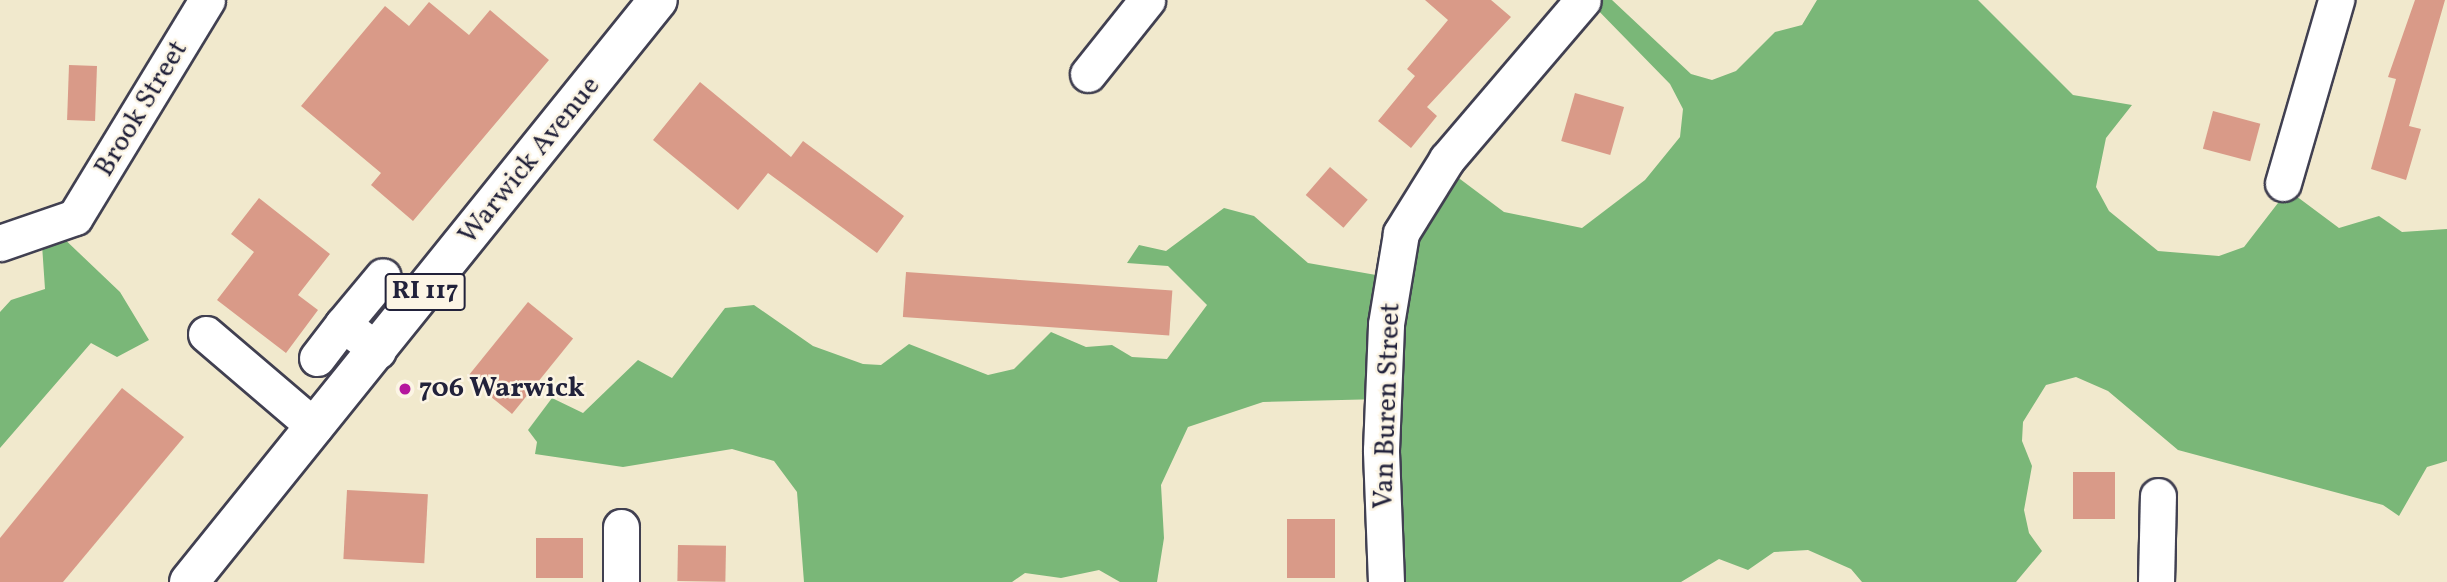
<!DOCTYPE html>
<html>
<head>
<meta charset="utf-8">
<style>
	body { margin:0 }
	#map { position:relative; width:2447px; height:582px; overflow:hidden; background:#f1e9cd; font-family:Vollkorn,serif }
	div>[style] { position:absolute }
	.forest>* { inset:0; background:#7ab778 }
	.building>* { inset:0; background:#d99a88; transform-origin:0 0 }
	.roads { filter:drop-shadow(2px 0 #414051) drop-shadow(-2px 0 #414051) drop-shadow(0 2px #414051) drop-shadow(0 -2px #414051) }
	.minor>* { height:35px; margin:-17.5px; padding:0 17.5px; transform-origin:17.5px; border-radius:17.5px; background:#fff }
	.major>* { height:38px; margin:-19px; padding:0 19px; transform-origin:19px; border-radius:19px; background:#fff }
	.dots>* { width:19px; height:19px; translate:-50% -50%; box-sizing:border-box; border:4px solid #fcf5e5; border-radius:50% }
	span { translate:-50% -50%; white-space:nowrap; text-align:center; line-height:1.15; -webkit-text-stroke:5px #fcf5e5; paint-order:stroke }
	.shield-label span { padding:2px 5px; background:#fcf5e5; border:2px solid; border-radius:5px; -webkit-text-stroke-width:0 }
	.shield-label { font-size:26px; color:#22223b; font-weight:700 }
	.street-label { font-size:28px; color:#22223b }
	.poi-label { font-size:28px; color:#22223b; font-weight:700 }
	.left { translate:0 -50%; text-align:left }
</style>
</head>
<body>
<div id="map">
	<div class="forest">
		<i style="clip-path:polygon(1588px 0,1612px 0,1691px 74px,1712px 80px,1736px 71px,1775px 32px,1802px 25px,1817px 0,1978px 0,2073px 95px,2132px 105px,2106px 138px,2096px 187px,2109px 211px,2158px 251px,2219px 256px,2244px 247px,2288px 190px,2339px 228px,2379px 216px,2402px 232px,2447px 229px,2447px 461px,2427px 467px,2399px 516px,2383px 505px,2178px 450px,2108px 391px,2076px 377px,2046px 385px,2023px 422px,2022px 441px,2032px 466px,2024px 510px,2029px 533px,2042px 551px,2016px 582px,1862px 582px,1851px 569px,1808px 550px,1774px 552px,1748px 570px,1719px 559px,1681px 582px,1388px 582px,1382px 399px,1263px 402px,1188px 427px,1161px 485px,1164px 538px,1157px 582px,1120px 582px,1099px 570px,1061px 578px,1025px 573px,1012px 582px,804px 582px,797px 492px,774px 461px,732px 449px,623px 467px,535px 454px,537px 442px,528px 430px,552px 398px,583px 413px,638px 360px,672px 378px,725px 308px,754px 305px,813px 346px,863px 364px,881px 365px,909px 344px,988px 375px,1014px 369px,1051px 332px,1086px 347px,1112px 345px,1132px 357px,1167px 359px,1207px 305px,1168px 266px,1127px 263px,1139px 245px,1166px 251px,1224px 208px,1254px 216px,1308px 263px,1393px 278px,1448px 170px,1504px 212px,1582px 228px,1645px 180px,1680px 137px,1683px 109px,1670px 84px)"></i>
		<i style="clip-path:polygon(41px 230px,57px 232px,120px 292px,149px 340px,117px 357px,91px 343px,0 448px,0 312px,11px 300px,45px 289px)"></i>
	</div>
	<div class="building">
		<i style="clip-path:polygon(1425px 0,1491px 0,1511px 17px,1427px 107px,1437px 116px,1411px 148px,1378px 121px,1415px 76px,1407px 69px,1448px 20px)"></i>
		<i style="clip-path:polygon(2415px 0,2445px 0,2409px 126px,2421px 129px,2406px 180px,2371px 169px,2396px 79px,2388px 77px)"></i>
		<i style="clip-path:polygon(429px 2px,469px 35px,490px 10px,549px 60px,413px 221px,371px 185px,381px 173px,301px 106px,385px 6px,409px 26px)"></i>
		<i style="left:69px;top:65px;width:28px;height:55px;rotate:2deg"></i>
		<i style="clip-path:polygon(700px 82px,791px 157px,803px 141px,904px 216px,877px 253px,768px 173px,738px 210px,653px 140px)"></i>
		<i style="left:1575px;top:93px;width:51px;height:50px;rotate:16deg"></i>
		<i style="left:2213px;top:111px;width:49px;height:39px;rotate:15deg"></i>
		<i style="left:1330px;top:167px;width:50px;height:37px;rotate:41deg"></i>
		<i style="clip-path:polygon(259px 198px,330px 254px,298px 295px,318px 310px,286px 353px,217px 300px,254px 252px,231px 234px)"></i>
		<i style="left:906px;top:272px;width:267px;height:45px;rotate:4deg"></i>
		<i style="left:528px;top:302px;width:58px;height:97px;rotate:39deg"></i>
		<i style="clip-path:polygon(122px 388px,184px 437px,63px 582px,0 582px,0 538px)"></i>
		<i style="left:2073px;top:472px;width:42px;height:47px"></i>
		<i style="left:347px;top:490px;width:81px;height:69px;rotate:3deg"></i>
		<i style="left:1287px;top:519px;width:48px;height:59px"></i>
		<i style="left:536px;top:538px;width:47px;height:40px"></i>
		<i style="left:678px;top:545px;width:48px;height:36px;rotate:1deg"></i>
	</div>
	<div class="roads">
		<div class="minor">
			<i style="left:1088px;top:74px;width:95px;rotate:-51.4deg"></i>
			<i style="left:2283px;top:183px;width:191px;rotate:-73.8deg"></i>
			<i style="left:0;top:243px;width:79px;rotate:-19.1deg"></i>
			<i style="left:75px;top:217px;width:254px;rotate:-58.7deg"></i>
			<i style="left:343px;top:324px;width:62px;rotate:-50.2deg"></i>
			<i style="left:206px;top:334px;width:143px;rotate:40.5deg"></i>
			<i style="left:317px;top:358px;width:43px;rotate:-52.6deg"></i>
			<i style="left:343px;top:324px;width:44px;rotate:37.6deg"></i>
			<i style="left:621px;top:527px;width:55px;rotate:90deg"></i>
			<i style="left:1386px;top:582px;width:132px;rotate:-92.2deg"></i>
			<i style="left:1381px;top:450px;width:126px;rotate:-87.7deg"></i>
			<i style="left:1386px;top:324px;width:92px;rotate:-80.6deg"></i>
			<i style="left:1401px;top:233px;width:87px;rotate:-58.1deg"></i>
			<i style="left:1447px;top:159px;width:209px;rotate:-49.5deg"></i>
			<i style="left:2156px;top:582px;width:86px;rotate:-88.7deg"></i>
		</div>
		<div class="major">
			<i style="left:189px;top:582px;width:747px;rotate:-51.14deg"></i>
		</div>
	</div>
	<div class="dots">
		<i style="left:405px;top:389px;background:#b5179e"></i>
	</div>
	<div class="shield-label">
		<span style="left:425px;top:292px">RI 117</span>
	</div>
	<div class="street-label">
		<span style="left:142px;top:109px;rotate:-59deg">Brook Street</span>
		<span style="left:530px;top:161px;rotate:-51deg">Warwick Avenue</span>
		<span style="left:1388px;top:406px;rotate:-88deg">Van Buren Street</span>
	</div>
	<div class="poi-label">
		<span class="left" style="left:419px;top:389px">706 Warwick</span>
	</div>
</div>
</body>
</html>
